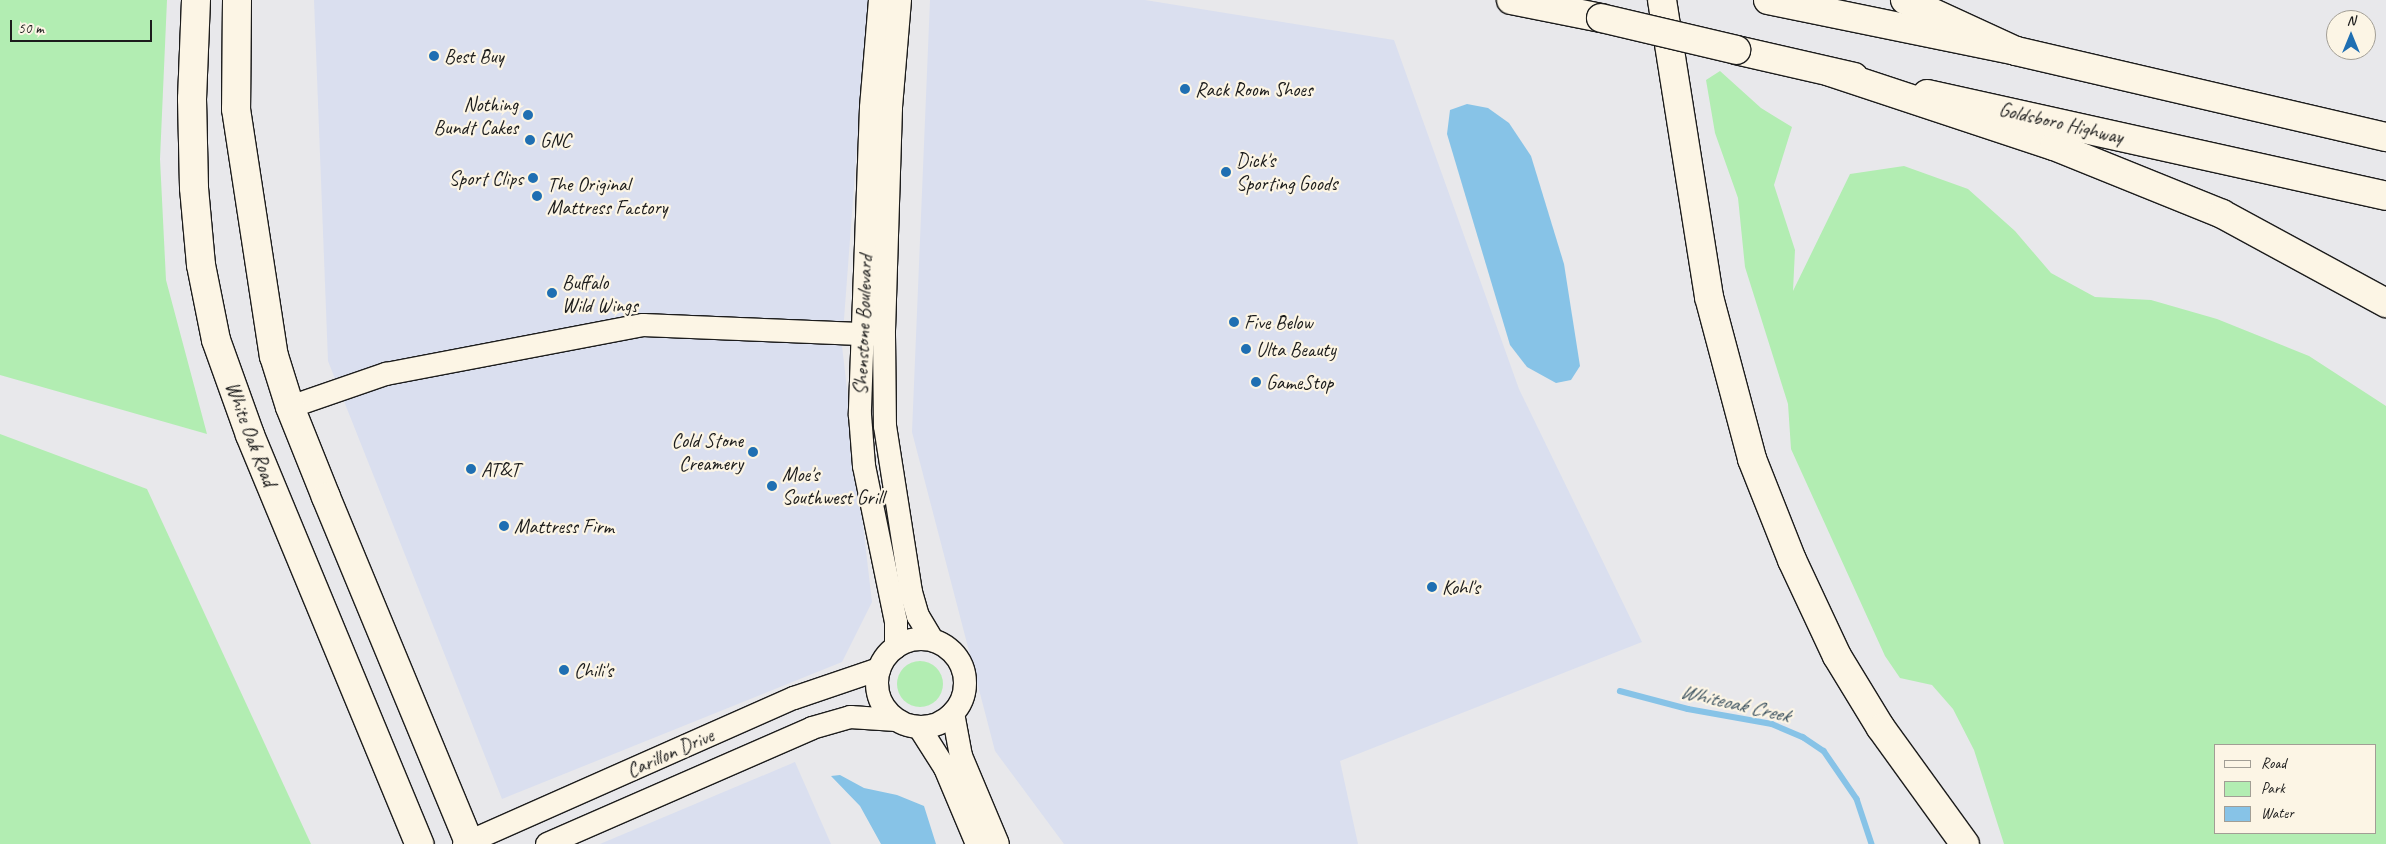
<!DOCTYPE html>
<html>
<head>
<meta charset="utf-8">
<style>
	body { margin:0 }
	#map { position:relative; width:2386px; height:844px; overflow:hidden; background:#e8e8eb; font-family:Caveat,sans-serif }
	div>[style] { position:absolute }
	.built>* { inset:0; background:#dadfef }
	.green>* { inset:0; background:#b2edb2 }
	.round { border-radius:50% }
	.water>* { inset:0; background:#87c3e7 }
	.stream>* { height:5.5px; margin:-2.75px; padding:0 2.75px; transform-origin:2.75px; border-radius:2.75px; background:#87c3e7 }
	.roads { filter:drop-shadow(1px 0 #1c1c1c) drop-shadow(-1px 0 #1c1c1c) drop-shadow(0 1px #1c1c1c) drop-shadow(0 -1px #1c1c1c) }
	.minor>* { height:22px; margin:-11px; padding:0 11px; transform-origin:11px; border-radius:11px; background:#fcf5e5 }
	.minor>.ring { margin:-11px; padding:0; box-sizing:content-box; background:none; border:22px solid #fcf5e5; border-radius:50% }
	.secondary>* { height:28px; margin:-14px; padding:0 14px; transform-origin:14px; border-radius:14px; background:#fcf5e5 }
	.primary>* { height:28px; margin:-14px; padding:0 14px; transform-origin:14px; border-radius:14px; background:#fcf5e5 }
	.motorway>* { height:28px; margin:-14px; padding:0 14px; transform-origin:14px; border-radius:14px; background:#fcf5e5 }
	.bridges { filter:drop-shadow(1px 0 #1c1c1c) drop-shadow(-1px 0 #1c1c1c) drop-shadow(0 1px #1c1c1c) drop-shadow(0 -1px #1c1c1c) }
	.primary-bridge>* { height:28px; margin:-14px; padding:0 14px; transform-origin:14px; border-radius:14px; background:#fcf5e5 }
	.dots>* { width:14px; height:14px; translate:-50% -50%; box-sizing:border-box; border:2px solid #fcf5e5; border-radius:50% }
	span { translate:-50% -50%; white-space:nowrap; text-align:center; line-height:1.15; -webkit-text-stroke:4.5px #fcf5e5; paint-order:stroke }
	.poi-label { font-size:20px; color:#1c1c1c }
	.left { translate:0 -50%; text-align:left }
	.right { translate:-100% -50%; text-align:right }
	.street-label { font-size:20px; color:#1c1c1c }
	.water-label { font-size:21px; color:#415663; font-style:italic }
	.legend { position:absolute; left:2214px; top:744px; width:162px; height:90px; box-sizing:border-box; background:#fcf5e5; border:1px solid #a29e95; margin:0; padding:6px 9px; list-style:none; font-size:15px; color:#1c1c1c }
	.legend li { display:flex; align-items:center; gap:10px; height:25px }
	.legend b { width:25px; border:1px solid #a29e95 }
	.north { position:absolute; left:2326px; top:10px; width:50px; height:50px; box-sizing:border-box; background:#fcf5e5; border:1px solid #a29e95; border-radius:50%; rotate:0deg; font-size:14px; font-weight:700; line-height:20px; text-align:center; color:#1c1c1c }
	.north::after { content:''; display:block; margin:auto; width:18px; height:22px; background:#1f6fb2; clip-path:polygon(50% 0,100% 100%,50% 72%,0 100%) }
	.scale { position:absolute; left:10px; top:20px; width:142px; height:22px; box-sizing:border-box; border:2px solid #1c1c1c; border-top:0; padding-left:6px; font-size:15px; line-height:18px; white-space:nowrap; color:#1c1c1c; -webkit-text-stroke:4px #fcf5e5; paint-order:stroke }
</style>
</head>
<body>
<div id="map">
	<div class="built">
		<i style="clip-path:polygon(314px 0,868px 0,842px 346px,872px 602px,842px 662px,502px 799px,328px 361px)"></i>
		<i style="clip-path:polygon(930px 0,1145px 0,1394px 40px,1519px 389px,1642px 642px,1340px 761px,1358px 844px,1064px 844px,995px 751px,912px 432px)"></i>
		<i style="clip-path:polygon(795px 762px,831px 844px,600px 844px)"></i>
	</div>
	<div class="green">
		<i style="clip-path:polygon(0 0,167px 0,160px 159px,166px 280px,207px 434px,0 375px)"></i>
		<i style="clip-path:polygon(evenodd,1720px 71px,1761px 108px,1792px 127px,1774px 185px,1795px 250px,1793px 291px,1850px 174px,1904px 166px,1968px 189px,2015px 231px,2051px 273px,2095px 297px,2151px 300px,2217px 319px,2309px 356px,2386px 406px,2386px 844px,2004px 844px,1974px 750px,1953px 709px,1932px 685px,1900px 678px,1885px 656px,1791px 449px,1788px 404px,1745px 267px,1738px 198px,1715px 133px,1706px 80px,1720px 71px,2375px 745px,2375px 833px,2215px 833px,2215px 745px,2375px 745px)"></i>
		<i style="clip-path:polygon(0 434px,147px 489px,311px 844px,0 844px)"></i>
		<i class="round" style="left:897px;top:661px;width:46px;height:46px"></i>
	</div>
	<div class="water">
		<i style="clip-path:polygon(1467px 104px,1488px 108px,1509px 123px,1531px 156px,1564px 264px,1580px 366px,1571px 380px,1556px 383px,1527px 367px,1510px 345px,1447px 134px,1450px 110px)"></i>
		<i style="clip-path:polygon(840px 775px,864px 788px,897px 795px,924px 806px,936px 844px,881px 844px,860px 806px,831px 776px)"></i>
	</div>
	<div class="stream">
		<i style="left:1620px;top:691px;width:70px;rotate:14.8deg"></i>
		<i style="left:1688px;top:709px;width:85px;rotate:10.1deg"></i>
		<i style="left:1772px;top:724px;width:34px;rotate:23deg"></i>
		<i style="left:1803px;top:737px;width:25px;rotate:34deg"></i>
		<i style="left:1824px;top:751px;width:58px;rotate:55.5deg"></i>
		<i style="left:1857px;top:799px;width:47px;rotate:71.6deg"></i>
	</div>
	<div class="roads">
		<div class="minor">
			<i style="left:880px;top:0;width:108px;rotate:94.8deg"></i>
			<i style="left:871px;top:108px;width:307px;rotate:92.1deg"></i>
			<i style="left:860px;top:415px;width:51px;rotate:85.5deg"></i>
			<i style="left:864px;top:466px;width:159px;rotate:78.4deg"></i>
			<i style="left:896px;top:622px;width:25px;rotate:90deg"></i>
			<i style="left:900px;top:0;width:108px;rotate:94.8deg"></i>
			<i style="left:891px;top:108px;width:227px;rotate:91.8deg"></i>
			<i style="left:884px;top:335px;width:91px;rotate:89.4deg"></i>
			<i style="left:885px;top:426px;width:168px;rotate:81.1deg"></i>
			<i style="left:911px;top:592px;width:25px;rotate:74deg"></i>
			<i style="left:918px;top:616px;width:27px;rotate:59deg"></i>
			<i style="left:290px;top:407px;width:102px;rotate:-19deg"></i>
			<i style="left:386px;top:374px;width:262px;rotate:-10.8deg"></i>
			<i style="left:643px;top:325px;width:235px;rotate:2.4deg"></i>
			<i class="ring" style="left:877px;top:639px;width:66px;height:66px"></i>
			<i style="left:953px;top:713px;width:44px;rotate:79.5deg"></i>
			<i style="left:961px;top:756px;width:95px;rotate:67.2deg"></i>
			<i style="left:919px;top:727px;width:49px;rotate:57.6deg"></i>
			<i style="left:945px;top:768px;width:82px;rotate:67.2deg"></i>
			<i style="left:464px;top:844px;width:361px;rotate:-23.9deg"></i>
			<i style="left:794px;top:698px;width:90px;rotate:-18.8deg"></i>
			<i style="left:547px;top:844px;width:289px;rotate:-23.6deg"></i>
			<i style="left:812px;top:728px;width:40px;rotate:-16deg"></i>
			<i style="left:850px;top:717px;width:46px;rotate:3.7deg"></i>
		</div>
		<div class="secondary">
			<i style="left:196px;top:0;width:99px;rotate:92.3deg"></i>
			<i style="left:192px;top:99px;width:89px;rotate:88.7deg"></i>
			<i style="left:194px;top:188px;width:77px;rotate:84.8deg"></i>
			<i style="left:201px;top:265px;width:76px;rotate:78.7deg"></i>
			<i style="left:216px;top:340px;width:101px;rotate:70.3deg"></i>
			<i style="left:250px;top:435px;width:443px;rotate:67.5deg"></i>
			<i style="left:237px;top:0;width:109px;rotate:90.5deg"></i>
			<i style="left:236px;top:109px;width:250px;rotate:81.3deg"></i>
			<i style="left:274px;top:356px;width:53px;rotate:72.6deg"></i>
			<i style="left:290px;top:407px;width:97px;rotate:68.2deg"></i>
			<i style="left:326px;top:497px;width:376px;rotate:67.5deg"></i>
		</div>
		<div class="primary">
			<i style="left:1511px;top:0;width:92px;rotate:11.3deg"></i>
			<i style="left:1768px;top:0;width:253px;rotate:11.6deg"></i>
			<i style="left:2016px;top:51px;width:380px;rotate:13.1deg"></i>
			<i style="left:1736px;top:50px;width:121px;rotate:12.9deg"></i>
			<i style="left:1927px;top:94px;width:470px;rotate:12.5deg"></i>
		</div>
		<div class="motorway">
			<i style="left:1662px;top:0;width:301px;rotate:81deg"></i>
			<i style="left:1709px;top:297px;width:168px;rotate:75.1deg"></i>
			<i style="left:1752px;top:459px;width:109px;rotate:68.4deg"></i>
			<i style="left:1792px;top:560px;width:106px;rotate:64.9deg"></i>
			<i style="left:1837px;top:656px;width:84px;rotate:58.6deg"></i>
			<i style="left:1881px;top:728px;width:143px;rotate:54.1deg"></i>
			<i style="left:1905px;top:0;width:122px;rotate:24.7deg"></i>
			<i style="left:1830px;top:72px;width:236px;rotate:18.3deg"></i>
			<i style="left:2054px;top:146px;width:181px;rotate:22deg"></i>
			<i style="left:2222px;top:214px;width:187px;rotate:28.5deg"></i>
		</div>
	</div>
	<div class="bridges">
		<div class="primary-bridge">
			<i style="left:1601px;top:18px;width:139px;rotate:13.3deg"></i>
		</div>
	</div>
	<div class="dots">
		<i style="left:434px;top:56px;background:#1f6fb2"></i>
		<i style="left:1185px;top:89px;background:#1f6fb2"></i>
		<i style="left:528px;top:115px;background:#1f6fb2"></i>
		<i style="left:530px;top:140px;background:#1f6fb2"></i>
		<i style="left:1226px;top:172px;background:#1f6fb2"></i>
		<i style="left:533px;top:178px;background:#1f6fb2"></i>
		<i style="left:537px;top:196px;background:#1f6fb2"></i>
		<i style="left:552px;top:293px;background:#1f6fb2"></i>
		<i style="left:1234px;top:322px;background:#1f6fb2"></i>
		<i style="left:1246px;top:349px;background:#1f6fb2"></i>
		<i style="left:1256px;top:382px;background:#1f6fb2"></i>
		<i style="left:753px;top:452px;background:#1f6fb2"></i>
		<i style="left:471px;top:469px;background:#1f6fb2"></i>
		<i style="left:772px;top:486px;background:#1f6fb2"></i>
		<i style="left:504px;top:526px;background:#1f6fb2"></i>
		<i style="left:1432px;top:587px;background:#1f6fb2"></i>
		<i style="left:564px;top:670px;background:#1f6fb2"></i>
	</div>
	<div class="poi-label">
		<span class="left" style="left:444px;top:56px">Best Buy</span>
		<span class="left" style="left:1195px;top:89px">Rack Room Shoes</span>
		<span class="right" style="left:518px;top:116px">Nothing<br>Bundt Cakes</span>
		<span class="left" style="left:540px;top:140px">GNC</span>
		<span class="left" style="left:1236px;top:172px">Dick's<br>Sporting Goods</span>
		<span class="right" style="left:523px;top:178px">Sport Clips</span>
		<span class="left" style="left:547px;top:196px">The Original<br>Mattress Factory</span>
		<span class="left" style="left:562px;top:294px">Buffalo<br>Wild Wings</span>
		<span class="left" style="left:1244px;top:322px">Five Below</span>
		<span class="left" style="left:1256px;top:349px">Ulta Beauty</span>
		<span class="left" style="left:1266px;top:382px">GameStop</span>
		<span class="right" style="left:743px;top:452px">Cold Stone<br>Creamery</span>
		<span class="left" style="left:481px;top:469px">AT&amp;T</span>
		<span class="left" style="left:782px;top:486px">Moe's<br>Southwest Grill</span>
		<span class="left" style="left:514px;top:526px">Mattress Firm</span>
		<span class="left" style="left:1442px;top:587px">Kohl's</span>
		<span class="left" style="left:574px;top:670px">Chili's</span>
	</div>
	<div class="street-label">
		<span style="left:2061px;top:123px;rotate:13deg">Goldsboro Highway</span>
		<span style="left:863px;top:325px;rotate:-88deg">Shenstone Boulevard</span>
		<span style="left:251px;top:434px;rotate:69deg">White Oak Road</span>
		<span style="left:670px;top:753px;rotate:-24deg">Carillon Drive</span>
	</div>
	<div class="water-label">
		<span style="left:1735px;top:703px;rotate:13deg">Whiteoak Creek</span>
	</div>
	<ul class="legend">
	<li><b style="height:6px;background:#fcf5e5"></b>Road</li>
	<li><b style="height:14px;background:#b2edb2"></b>Park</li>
	<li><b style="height:14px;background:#87c3e7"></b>Water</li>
	</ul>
	<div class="north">N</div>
	<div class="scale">50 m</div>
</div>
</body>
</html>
